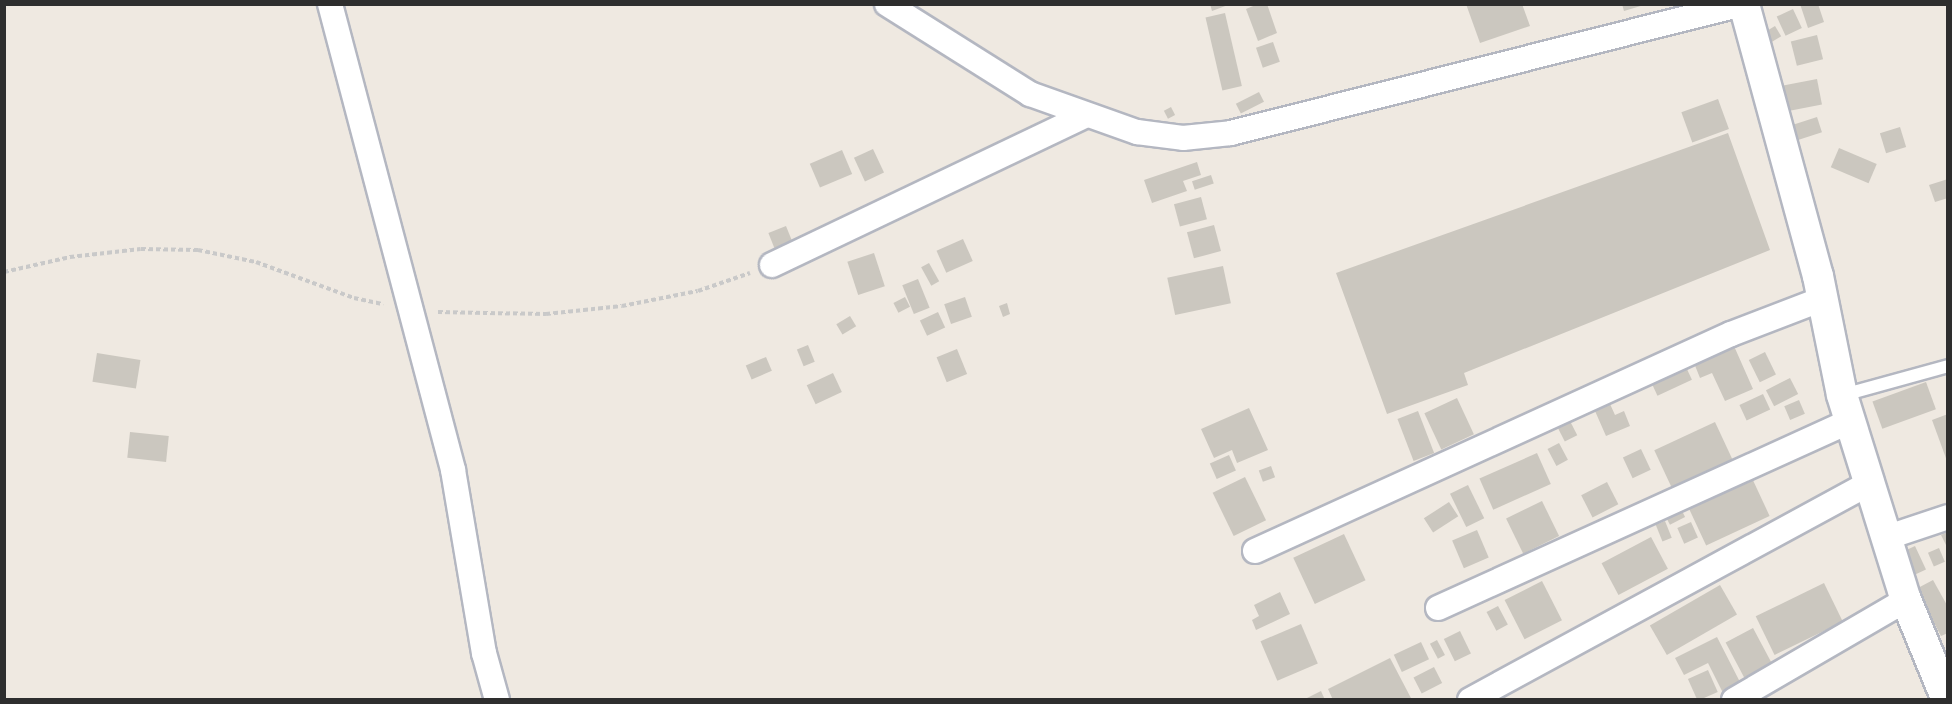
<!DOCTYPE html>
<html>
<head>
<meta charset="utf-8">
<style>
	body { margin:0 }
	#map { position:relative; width:1952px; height:704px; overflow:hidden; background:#efe9e1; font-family:Jost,sans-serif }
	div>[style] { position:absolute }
	.building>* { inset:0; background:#cbc7bf; transform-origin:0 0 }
	.path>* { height:4px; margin-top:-2px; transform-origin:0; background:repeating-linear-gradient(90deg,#c9c9c9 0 4.5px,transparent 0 7.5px) }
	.roads { filter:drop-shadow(2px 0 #b4b7c1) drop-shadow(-2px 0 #b4b7c1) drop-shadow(0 2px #b4b7c1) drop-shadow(0 -2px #b4b7c1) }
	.service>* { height:12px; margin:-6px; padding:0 6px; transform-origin:6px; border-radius:6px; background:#fff }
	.minor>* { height:24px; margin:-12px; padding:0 12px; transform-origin:12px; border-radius:12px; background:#fff }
	.tertiary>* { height:30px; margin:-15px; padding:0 15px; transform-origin:15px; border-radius:15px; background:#fff }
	span { translate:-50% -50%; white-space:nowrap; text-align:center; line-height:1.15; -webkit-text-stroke:5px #fff; paint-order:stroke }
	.frame { position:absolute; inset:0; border:6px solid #2e2e2e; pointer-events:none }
</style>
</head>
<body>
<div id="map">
	<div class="building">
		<i style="clip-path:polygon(1210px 4px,1228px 4px,1228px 5px,1212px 11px)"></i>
		<i style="clip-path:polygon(1258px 4px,1267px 4px,1277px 33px,1258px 41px,1246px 9px)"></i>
		<i style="clip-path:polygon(1466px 4px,1522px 4px,1530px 26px,1480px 43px)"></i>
		<i style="clip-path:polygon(1622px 4px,1644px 4px,1644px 5px,1624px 11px)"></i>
		<i style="clip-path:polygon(1800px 4px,1818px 4px,1824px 22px,1808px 28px)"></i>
		<i style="left:1793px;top:9px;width:21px;height:18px;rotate:65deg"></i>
		<i style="left:1225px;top:13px;width:75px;height:20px;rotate:77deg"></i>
		<i style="left:1775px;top:26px;width:12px;height:19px;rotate:59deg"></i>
		<i style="left:1817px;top:35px;width:25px;height:27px;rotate:76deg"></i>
		<i style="left:1273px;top:42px;width:21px;height:18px;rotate:71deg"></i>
		<i style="left:1817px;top:79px;width:26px;height:42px;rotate:79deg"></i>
		<i style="left:1259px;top:92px;width:11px;height:26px;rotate:63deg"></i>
		<i style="left:1718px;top:99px;width:32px;height:39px;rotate:70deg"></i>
		<i style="left:1171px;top:107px;width:9px;height:8px;rotate:63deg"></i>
		<i style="left:1817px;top:117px;width:16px;height:30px;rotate:72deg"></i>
		<i style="left:1900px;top:127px;width:21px;height:21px;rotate:73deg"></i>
		<i style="clip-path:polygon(1728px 133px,1770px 250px,1464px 373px,1468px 385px,1387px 414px,1336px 273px)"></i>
		<i style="left:1839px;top:148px;width:41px;height:21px;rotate:23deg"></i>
		<i style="left:873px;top:149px;width:26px;height:21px;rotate:65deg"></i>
		<i style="left:842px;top:150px;width:26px;height:35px;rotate:67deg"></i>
		<i style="clip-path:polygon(1197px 162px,1201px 175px,1183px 181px,1187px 191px,1152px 203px,1144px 180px)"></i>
		<i style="left:1211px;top:175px;width:9px;height:20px;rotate:72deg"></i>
		<i style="clip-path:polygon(1948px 179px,1948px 198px,1935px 202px,1929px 185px)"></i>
		<i style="left:1201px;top:197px;width:23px;height:28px;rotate:75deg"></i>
		<i style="left:1214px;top:225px;width:27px;height:28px;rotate:75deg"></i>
		<i style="left:786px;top:226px;width:16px;height:19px;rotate:68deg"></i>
		<i style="left:963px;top:239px;width:24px;height:29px;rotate:66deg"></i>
		<i style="left:874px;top:253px;width:35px;height:28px;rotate:72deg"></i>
		<i style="left:929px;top:263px;width:21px;height:9px;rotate:61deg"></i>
		<i style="left:1223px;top:266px;width:38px;height:57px;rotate:78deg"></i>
		<i style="left:918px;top:279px;width:31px;height:17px;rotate:68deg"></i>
		<i style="left:905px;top:297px;width:11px;height:13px;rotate:63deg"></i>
		<i style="left:965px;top:297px;width:21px;height:22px;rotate:71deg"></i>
		<i style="clip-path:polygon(1007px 303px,1010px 314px,1003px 317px,999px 306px)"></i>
		<i style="left:938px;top:312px;width:17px;height:20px;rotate:65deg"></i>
		<i style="left:850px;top:316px;width:12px;height:16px;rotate:59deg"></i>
		<i style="left:808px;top:345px;width:18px;height:12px;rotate:68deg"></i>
		<i style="clip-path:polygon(1734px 346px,1753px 389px,1725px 401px,1712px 373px,1700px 378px,1694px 363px)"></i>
		<i style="left:957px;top:349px;width:27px;height:22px;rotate:68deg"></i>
		<i style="left:1765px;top:352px;width:25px;height:18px;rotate:64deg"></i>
		<i style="left:97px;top:353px;width:44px;height:29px;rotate:9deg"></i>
		<i style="left:766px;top:357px;width:15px;height:22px;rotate:67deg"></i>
		<i style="left:1686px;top:367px;width:14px;height:38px;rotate:65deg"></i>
		<i style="left:833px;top:373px;width:21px;height:29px;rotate:65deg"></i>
		<i style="left:1790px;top:378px;width:18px;height:27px;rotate:63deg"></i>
		<i style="left:1926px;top:382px;width:29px;height:57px;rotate:70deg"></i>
		<i style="left:1763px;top:394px;width:17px;height:26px;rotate:65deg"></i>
		<i style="left:1457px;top:398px;width:40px;height:36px;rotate:65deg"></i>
		<i style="left:1799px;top:400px;width:15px;height:16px;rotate:67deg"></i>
		<i style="clip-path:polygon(1610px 404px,1615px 415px,1624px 411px,1630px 426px,1606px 436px,1595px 411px)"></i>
		<i style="clip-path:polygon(1249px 408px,1268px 450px,1237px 463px,1232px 450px,1214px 458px,1201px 429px)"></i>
		<i style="left:1418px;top:411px;width:45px;height:22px;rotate:69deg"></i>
		<i style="clip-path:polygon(1948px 414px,1948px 461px,1947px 461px,1932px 420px)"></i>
		<i style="left:1570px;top:421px;width:16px;height:14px;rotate:63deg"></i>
		<i style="left:1715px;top:422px;width:43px;height:67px;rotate:65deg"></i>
		<i style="left:130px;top:432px;width:39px;height:26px;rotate:6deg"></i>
		<i style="left:1559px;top:443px;width:19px;height:13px;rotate:62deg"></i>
		<i style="left:1641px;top:449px;width:23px;height:20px;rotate:65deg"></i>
		<i style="left:1537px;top:453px;width:34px;height:63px;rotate:66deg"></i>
		<i style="left:1229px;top:455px;width:17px;height:21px;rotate:66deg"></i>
		<i style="left:1271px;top:466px;width:12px;height:13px;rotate:70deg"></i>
		<i style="left:1751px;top:476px;width:44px;height:70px;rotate:65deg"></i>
		<i style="left:1245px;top:477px;width:48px;height:36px;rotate:64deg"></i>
		<i style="left:1607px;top:482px;width:25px;height:29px;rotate:63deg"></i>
		<i style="left:1468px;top:485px;width:37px;height:20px;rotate:64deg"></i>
		<i style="left:1542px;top:501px;width:39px;height:40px;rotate:64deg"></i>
		<i style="left:1449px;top:502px;width:17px;height:30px;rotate:57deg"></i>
		<i style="left:1681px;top:509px;width:9px;height:17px;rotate:63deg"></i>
		<i style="left:1665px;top:521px;width:18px;height:10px;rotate:68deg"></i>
		<i style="left:1691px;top:522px;width:17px;height:15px;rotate:66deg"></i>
		<i style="left:1477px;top:530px;width:30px;height:27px;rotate:67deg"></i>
		<i style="clip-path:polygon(1948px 532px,1948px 549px,1941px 535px)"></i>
		<i style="left:1344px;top:534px;width:51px;height:56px;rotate:65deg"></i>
		<i style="left:1651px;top:537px;width:36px;height:56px;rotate:62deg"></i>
		<i style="left:1915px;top:546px;width:26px;height:19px;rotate:65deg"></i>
		<i style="left:1939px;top:548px;width:15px;height:12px;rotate:67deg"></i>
		<i style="clip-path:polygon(1933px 580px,1948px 607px,1948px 633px,1941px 636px,1916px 589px)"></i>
		<i style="left:1542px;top:581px;width:44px;height:42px;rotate:63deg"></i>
		<i style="left:1824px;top:583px;width:43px;height:76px;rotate:64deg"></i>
		<i style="left:1720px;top:585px;width:34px;height:81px;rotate:60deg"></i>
		<i style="clip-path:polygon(1280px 592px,1290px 614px,1256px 630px,1252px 620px,1259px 616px,1254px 605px)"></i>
		<i style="left:1498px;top:606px;width:21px;height:13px;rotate:62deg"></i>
		<i style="left:1301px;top:624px;width:43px;height:44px;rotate:67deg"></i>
		<i style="left:1753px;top:628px;width:44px;height:31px;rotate:62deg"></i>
		<i style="left:1460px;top:631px;width:25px;height:18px;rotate:64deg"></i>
		<i style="clip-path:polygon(1717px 637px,1741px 684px,1723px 693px,1708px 663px,1684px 675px,1675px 658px)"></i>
		<i style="left:1437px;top:640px;width:17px;height:8px;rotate:62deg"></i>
		<i style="left:1421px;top:642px;width:19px;height:30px;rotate:65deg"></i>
		<i style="clip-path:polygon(1390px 658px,1412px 700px,1333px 700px,1328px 689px)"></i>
		<i style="left:1434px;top:667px;width:18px;height:23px;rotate:63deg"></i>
		<i style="left:1708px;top:670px;width:24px;height:22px;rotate:66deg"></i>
		<i style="clip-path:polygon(1321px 691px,1325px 700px,1303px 700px)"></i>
	</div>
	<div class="path">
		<i style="left:4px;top:272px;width:68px;rotate:-12.8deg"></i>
		<i style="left:70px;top:257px;width:71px;rotate:-6.4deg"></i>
		<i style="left:141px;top:249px;width:57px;rotate:1deg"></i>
		<i style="left:198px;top:250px;width:59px;rotate:11.7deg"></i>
		<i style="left:256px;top:262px;width:104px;rotate:20.2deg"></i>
		<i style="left:354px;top:298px;width:30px;rotate:12deg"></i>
		<i style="left:438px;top:312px;width:108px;rotate:1.1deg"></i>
		<i style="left:546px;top:314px;width:76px;rotate:-6deg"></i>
		<i style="left:622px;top:306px;width:77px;rotate:-11.2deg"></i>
		<i style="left:698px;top:291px;width:55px;rotate:-19.1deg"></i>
	</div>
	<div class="roads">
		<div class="service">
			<i style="left:1843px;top:395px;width:109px;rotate:-15.4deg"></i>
		</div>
		<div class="minor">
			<i style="left:330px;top:4px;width:482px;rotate:75.2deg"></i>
			<i style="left:453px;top:470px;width:186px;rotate:80.4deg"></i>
			<i style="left:484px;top:653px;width:49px;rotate:74.5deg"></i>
			<i style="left:887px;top:4px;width:169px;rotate:32.2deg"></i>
			<i style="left:1030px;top:94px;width:114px;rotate:19.6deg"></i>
			<i style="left:1137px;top:132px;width:46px;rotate:7.4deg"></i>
			<i style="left:1183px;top:138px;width:48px;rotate:-5.9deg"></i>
			<i style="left:1231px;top:133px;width:527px;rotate:-14.17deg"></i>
			<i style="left:772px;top:265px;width:346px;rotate:-25.5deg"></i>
			<i style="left:1885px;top:538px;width:66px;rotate:-18.4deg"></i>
			<i style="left:1255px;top:551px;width:523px;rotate:-24.51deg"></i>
			<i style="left:1731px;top:334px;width:97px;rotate:-21deg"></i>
			<i style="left:1438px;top:608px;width:452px;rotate:-24.4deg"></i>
			<i style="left:1470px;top:700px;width:455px;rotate:-28.5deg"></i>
			<i style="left:1734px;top:700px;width:199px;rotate:-30.2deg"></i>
		</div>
		<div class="tertiary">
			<i style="left:1744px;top:4px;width:282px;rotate:74.8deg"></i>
			<i style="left:1818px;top:276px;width:121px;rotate:78.6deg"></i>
			<i style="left:1842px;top:395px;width:215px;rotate:72.7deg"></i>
			<i style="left:1906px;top:600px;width:108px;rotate:67.7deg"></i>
		</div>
	</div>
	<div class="frame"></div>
</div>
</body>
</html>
